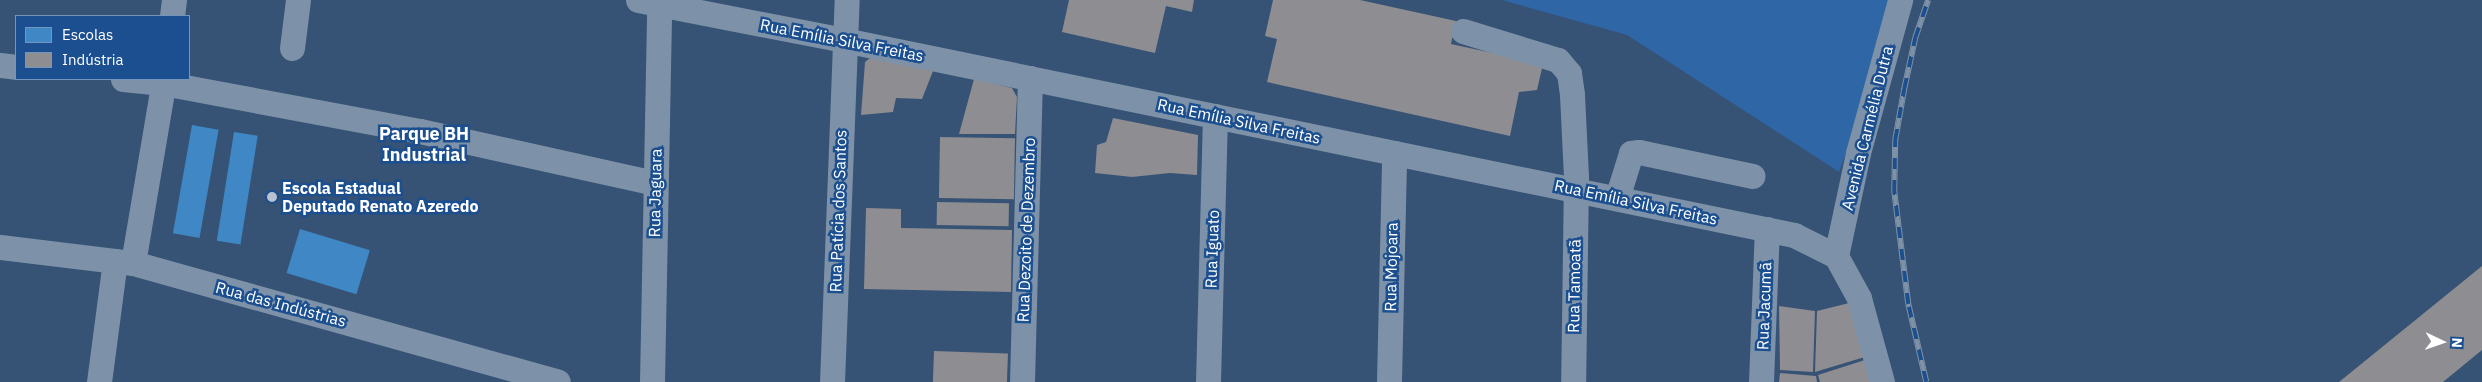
<!DOCTYPE html>
<html>
<head>
<meta charset="utf-8">
<style>
	body { margin:0 }
	#map { position:relative; width:2482px; height:382px; overflow:hidden; background:#365274; font-family:"IBM Plex Sans",sans-serif }
	div>[style] { position:absolute }
	.green>* { inset:0; background:#2f66a5 }
	.schools>* { inset:0; background:#3f88c5; transform-origin:0 0 }
	.industry>* { inset:0; background:#8d8d92; transform-origin:0 0 }
	.minor>* { height:25px; margin:-12.5px; padding:0 12.5px; transform-origin:12.5px; border-radius:12.5px; background:#7d92a8 }
	.rail>* { height:5.5px; margin-top:-2.75px; transform-origin:0; background:repeating-linear-gradient(90deg,#1b4f8f 0 11px,#7e92a7 0 22px); box-sizing:border-box; border-block:1px solid #7e92a7 }
	.dots>* { width:14px; height:14px; translate:-50% -50%; box-sizing:border-box; border:2px solid #1b4f8f; border-radius:50% }
	span { translate:-50% -50%; white-space:nowrap; text-align:center; line-height:1.15; -webkit-text-stroke:5px #1b4f8f; paint-order:stroke }
	.street-label { font-size:16px; color:#fff }
	.poi-label { font-size:16px; color:#fff; font-weight:700 }
	.left { translate:0 -50%; text-align:left }
	.neighbourhood-label { font-size:18px; color:#fff; font-weight:700 }
	.legend { position:absolute; left:15px; top:15px; width:175px; height:65px; box-sizing:border-box; background:#1b4f8f; border:1px solid #7695bc; margin:0; padding:6px 9px; list-style:none; font-size:15px; color:#fff }
	.legend li { display:flex; align-items:center; gap:10px; height:25px }
	.legend b { width:25px; border:1px solid #7695bc }
	.north { position:absolute; left:2417px; top:317px; width:50px; height:50px; -webkit-text-stroke:4px #1b4f8f; paint-order:stroke; rotate:93deg; font-size:14px; font-weight:700; line-height:20px; text-align:center; color:#fff }
	.north::after { content:''; display:block; margin:auto; width:18px; height:22px; background:#fff; clip-path:polygon(50% 0,100% 100%,50% 72%,0 100%) }
</style>
</head>
<body>
<div id="map">
	<div class="green">
		<i style="clip-path:polygon(1502px 0,1902px 0,1839px 172px,1627px 35px)"></i>
	</div>
	<div class="schools">
		<i style="left:192px;top:125px;width:27px;height:110px;rotate:10deg"></i>
		<i style="left:234px;top:132px;width:24px;height:110px;rotate:9deg"></i>
		<i style="left:300px;top:229px;width:73px;height:46px;rotate:17deg"></i>
	</div>
	<div class="industry">
		<i style="clip-path:polygon(1069px 0,1194px 0,1192px 12px,1166px 6px,1155px 53px,1062px 32px)"></i>
		<i style="clip-path:polygon(1273px 0,1360px 0,1456px 21px,1451px 44px,1543px 64px,1537px 90px,1519px 92px,1510px 136px,1267px 82px,1277px 39px,1265px 36px)"></i>
		<i style="clip-path:polygon(871px 57px,933px 71px,922px 99px,896px 98px,893px 112px,861px 115px,865px 62px)"></i>
		<i style="clip-path:polygon(974px 79px,1012px 88px,1017px 97px,1015px 134px,959px 134px)"></i>
		<i style="clip-path:polygon(1113px 118px,1198px 135px,1197px 175px,1170px 173px,1132px 177px,1095px 173px,1097px 145px,1106px 142px)"></i>
		<i style="left:940px;top:137px;width:75px;height:61px;rotate:1deg"></i>
		<i style="left:937px;top:202px;width:72px;height:23px;rotate:1deg"></i>
		<i style="clip-path:polygon(866px 208px,901px 209px,901px 228px,1012px 230px,1011px 292px,864px 289px)"></i>
		<i style="clip-path:polygon(2482px 266px,2482px 350px,2443px 382px,2339px 382px)"></i>
		<i style="clip-path:polygon(1849px 303px,1868px 356px,1815px 372px,1817px 311px)"></i>
		<i style="clip-path:polygon(1779px 306px,1815px 311px,1813px 372px,1780px 370px)"></i>
		<i style="left:934px;top:351px;width:74px;height:31px;rotate:2deg"></i>
		<i style="clip-path:polygon(1868px 359px,1875px 382px,1820px 382px,1818px 375px)"></i>
		<i style="clip-path:polygon(1780px 373px,1816px 376px,1817px 382px,1779px 382px)"></i>
	</div>
	<div class="minor">
		<i style="left:638px;top:0;width:210px;rotate:11deg"></i>
		<i style="left:844px;top:40px;width:970px;rotate:11.6deg"></i>
		<i style="left:1794px;top:235px;width:47px;rotate:26.6deg"></i>
		<i style="left:172px;top:16px;width:16px;rotate:-83deg"></i>
		<i style="left:1463px;top:31px;width:99px;rotate:17deg"></i>
		<i style="left:1558px;top:60px;width:17px;rotate:50deg"></i>
		<i style="left:1569px;top:73px;width:22px;rotate:82deg"></i>
		<i style="left:1572px;top:95px;width:83px;rotate:87.2deg"></i>
		<i style="left:1576px;top:178px;width:204px;rotate:90.8deg"></i>
		<i style="left:292px;top:48px;width:48px;rotate:-82.9deg"></i>
		<i style="left:0;top:65px;width:16px;rotate:7deg"></i>
		<i style="left:123px;top:79px;width:40px;rotate:5.7deg"></i>
		<i style="left:163px;top:83px;width:261px;rotate:10.6deg"></i>
		<i style="left:420px;top:131px;width:241px;rotate:12.5deg"></i>
		<i style="left:1617px;top:198px;width:47px;rotate:-72.7deg"></i>
		<i style="left:1631px;top:153px;width:8px;rotate:-7deg"></i>
		<i style="left:1639px;top:152px;width:116px;rotate:11.9deg"></i>
		<i style="left:0;top:247px;width:134px;rotate:6.9deg"></i>
		<i style="left:133px;top:263px;width:441px;rotate:15.6deg"></i>
		<i style="left:1836px;top:256px;width:105px;rotate:-77.9deg"></i>
		<i style="left:1858px;top:153px;width:159px;rotate:-74.6deg"></i>
		<i style="left:1836px;top:256px;width:48px;rotate:61.3deg"></i>
		<i style="left:1859px;top:298px;width:87px;rotate:74.7deg"></i>
		<i style="left:133px;top:263px;width:187px;rotate:-80.4deg"></i>
		<i style="left:99px;top:382px;width:122px;rotate:-82.5deg"></i>
		<i style="left:652px;top:382px;width:379px;rotate:-88.9deg"></i>
		<i style="left:832px;top:382px;width:382px;rotate:-87.8deg"></i>
		<i style="left:1022px;top:382px;width:304px;rotate:-88.5deg"></i>
		<i style="left:1208px;top:382px;width:266px;rotate:-88.5deg"></i>
		<i style="left:1389px;top:382px;width:229px;rotate:-88.7deg"></i>
		<i style="left:1761px;top:382px;width:153px;rotate:-87.8deg"></i>
	</div>
	<div class="rail">
		<i style="left:1926px;top:382px;width:80px;rotate:-103deg"></i>
		<i style="left:1908px;top:304px;width:114px;rotate:-97.1deg"></i>
		<i style="left:1894px;top:191px;width:51px;rotate:-88.9deg"></i>
		<i style="left:1895px;top:140px;width:52px;rotate:-80deg"></i>
		<i style="left:1904px;top:89px;width:52px;rotate:-77.8deg"></i>
		<i style="left:1915px;top:38px;width:40px;rotate:-71.1deg"></i>
	</div>
	<div class="dots">
		<i style="left:272px;top:197px;background:#b9c2ce"></i>
	</div>
	<div class="street-label">
		<span style="left:842px;top:40px;rotate:11deg">Rua Emília Silva Freitas</span>
		<span style="left:1239px;top:121px;rotate:12deg">Rua Emília Silva Freitas</span>
		<span style="left:1867px;top:128px;rotate:-76deg">Avenida Carmélia Dutra</span>
		<span style="left:655px;top:193px;rotate:-89deg">Rua Jaguara</span>
		<span style="left:1636px;top:202px;rotate:12deg">Rua Emília Silva Freitas</span>
		<span style="left:838px;top:211px;rotate:-88deg">Rua Patícia dos Santos</span>
		<span style="left:1026px;top:230px;rotate:-88deg">Rua Dezoito de Dezembro</span>
		<span style="left:1212px;top:249px;rotate:-88deg">Rua Iguato</span>
		<span style="left:1391px;top:267px;rotate:-89deg">Rua Mojoara</span>
		<span style="left:1574px;top:286px;rotate:-89deg">Rua Tamoatã</span>
		<span style="left:281px;top:304px;rotate:15deg">Rua das Indústrias</span>
		<span style="left:1764px;top:306px;rotate:-88deg">Rua Jacumã</span>
	</div>
	<div class="poi-label">
		<span class="left" style="left:282px;top:197px">Escola Estadual<br>Deputado Renato Azeredo</span>
	</div>
	<div class="neighbourhood-label">
		<span style="left:424px;top:145px">Parque BH<br>Industrial</span>
	</div>
	<ul class="legend">
	<li><b style="height:14px;background:#3f88c5"></b>Escolas</li>
	<li><b style="height:14px;background:#8d8d92"></b>Indústria</li>
	</ul>
	<div class="north">N</div>
</div>
</body>
</html>
